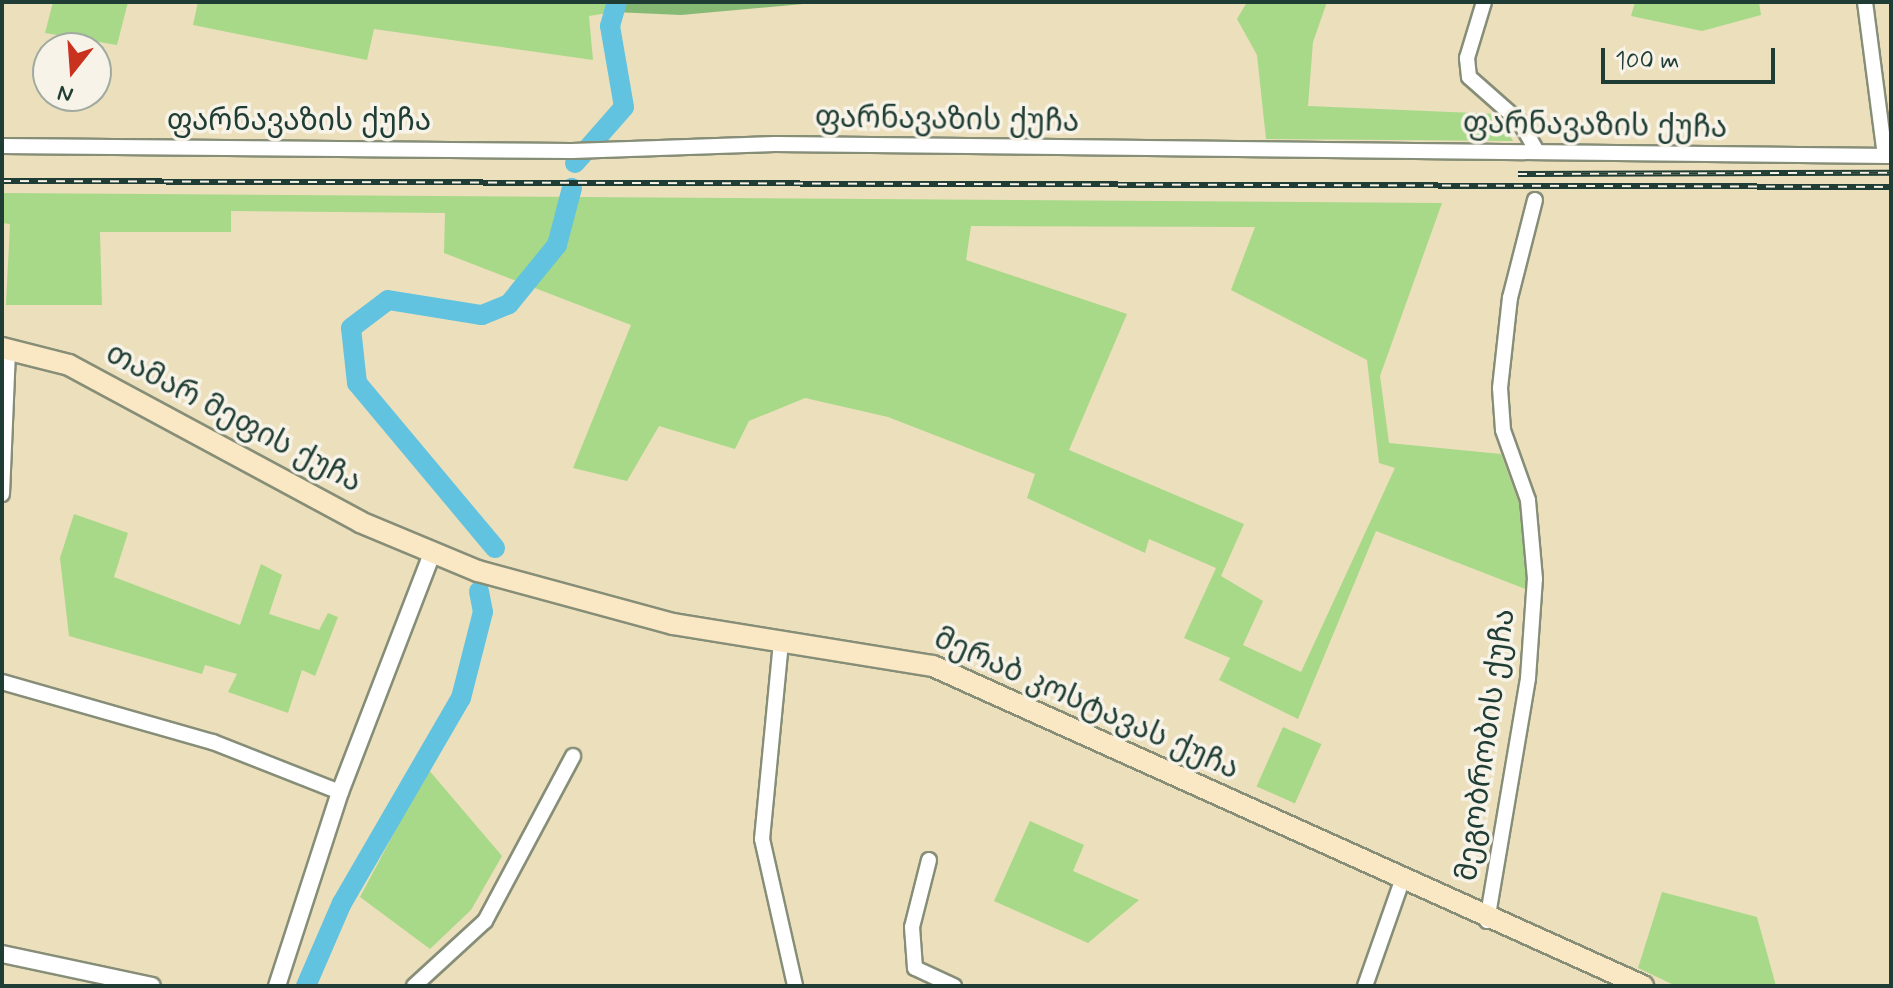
<!DOCTYPE html>
<html>
<head>
<meta charset="utf-8">
<style>
	body { margin:0 }
	#map { position:relative; width:1893px; height:988px; overflow:hidden; background:#ecdfbc; font-family:Mynerve,"Noto Sans Georgian",sans-serif }
	div>[style] { position:absolute }
	.green>* { inset:0; background:#a8d988; transform-origin:0 0 }
	.forest>* { inset:0; background:#86b974 }
	.river>* { height:20px; margin:-10px; padding:0 10px; transform-origin:10px; border-radius:10px; background:#61c3df }
	.roads { filter:drop-shadow(2px 0 #868e78) drop-shadow(-2px 0 #868e78) drop-shadow(0 2px #868e78) drop-shadow(0 -2px #868e78) }
	.minor>* { height:14px; margin:-7px; padding:0 7px; transform-origin:7px; border-radius:7px; background:#fff }
	.tertiary>* { height:16px; margin:-8px; padding:0 8px; transform-origin:8px; border-radius:8px; background:#fff }
	.secondary>* { height:20px; margin:-10px; padding:0 10px; transform-origin:10px; border-radius:10px; background:#fae7c3 }
	.rail>* { height:6px; margin-top:-3px; transform-origin:0; background:repeating-linear-gradient(90deg,#f7f3e8 0 9px,#1f3d34 0 18px); box-sizing:border-box; border-block:2px solid #1f3d34 }
	span { translate:-50% -50%; white-space:nowrap; text-align:center; line-height:1.15; -webkit-text-stroke:7px #f7f3e8; paint-order:stroke }
	.street-label { font-size:30px; color:#1f3d34 }
	.frame { position:absolute; inset:0; border:4px solid #1f3d34; pointer-events:none }
	.north { position:absolute; left:32px; top:32px; width:80px; height:80px; box-sizing:border-box; background:#f7f3e8; border:2px solid #a1aaa0; border-radius:50%; rotate:197deg; font-size:22px; font-weight:700; line-height:32px; text-align:center; color:#1f3d34 }
	.north::after { content:''; display:block; margin:auto; width:28px; height:36px; background:#c8321e; clip-path:polygon(50% 0,100% 100%,50% 72%,0 100%) }
	.scale { position:absolute; left:1601px; top:48px; width:174px; height:36px; box-sizing:border-box; border:4px solid #1f3d34; border-top:0; padding-left:10px; font-size:24px; line-height:28px; white-space:nowrap; color:#1f3d34; -webkit-text-stroke:6px #f7f3e8; paint-order:stroke }
</style>
</head>
<body>
<div id="map">
	<div class="green">
		<i style="clip-path:polygon(53px 2px,128px 2px,117px 45px,45px 33px)"></i>
		<i style="clip-path:polygon(198px 2px,617px 2px,614px 12px,589px 16px,593px 60px,374px 29px,367px 60px,193px 25px)"></i>
		<i style="clip-path:polygon(1247px 2px,1327px 2px,1313px 42px,1308px 106px,1498px 114px,1513px 141px,1266px 139px,1257px 55px,1237px 19px)"></i>
		<i style="clip-path:polygon(1635px 2px,1759px 2px,1761px 15px,1702px 31px,1631px 16px)"></i>
		<i style="clip-path:polygon(evenodd,2px 193px,1442px 203px,1380px 376px,1389px 443px,1501px 454px,1520px 506px,1528px 590px,1376px 531px,1298px 719px,1219px 680px,1230px 658px,1184px 638px,1216px 568px,1149px 539px,1145px 553px,1027px 498px,1035px 474px,888px 417px,805px 398px,749px 421px,735px 449px,659px 426px,627px 481px,573px 468px,631px 325px,444px 253px,445px 213px,231px 211px,231px 232px,100px 232px,102px 305px,6px 305px,10px 224px,2px 223px,2px 193px,971px 226px,1255px 227px,1231px 290px,1367px 360px,1379px 463px,1395px 468px,1301px 672px,1243px 645px,1263px 601px,1221px 576px,1244px 524px,1069px 450px,1127px 314px,966px 260px,971px 226px)"></i>
		<i style="clip-path:polygon(74px 514px,128px 533px,114px 577px,240px 625px,261px 564px,282px 575px,269px 614px,319px 630px,328px 613px,338px 617px,315px 676px,302px 670px,288px 713px,228px 692px,237px 674px,205px 665px,202px 674px,69px 636px,60px 558px)"></i>
		<i style="left:1283px;top:727px;width:42px;height:65px;rotate:24deg"></i>
		<i style="clip-path:polygon(428px 769px,502px 856px,471px 910px,430px 949px,360px 897px)"></i>
		<i style="clip-path:polygon(1030px 821px,1084px 845px,1073px 871px,1139px 900px,1088px 943px,994px 901px)"></i>
		<i style="clip-path:polygon(1662px 892px,1757px 917px,1776px 986px,1676px 986px,1638px 968px)"></i>
	</div>
	<div class="forest">
		<i style="clip-path:polygon(617px 2px,825px 2px,681px 15px,614px 12px)"></i>
	</div>
	<div class="river">
		<i style="left:575px;top:163px;width:74px;rotate:-48.8deg"></i>
		<i style="left:624px;top:107px;width:82px;rotate:-99.8deg"></i>
		<i style="left:610px;top:26px;width:25px;rotate:-74deg"></i>
		<i style="left:495px;top:548px;width:215px;rotate:-129.9deg"></i>
		<i style="left:357px;top:383px;width:55px;rotate:-96.2deg"></i>
		<i style="left:351px;top:328px;width:46px;rotate:-37.1deg"></i>
		<i style="left:388px;top:300px;width:95px;rotate:9.1deg"></i>
		<i style="left:482px;top:315px;width:29px;rotate:-22deg"></i>
		<i style="left:509px;top:304px;width:76px;rotate:-50.9deg"></i>
		<i style="left:557px;top:245px;width:59px;rotate:-75.3deg"></i>
		<i style="left:306px;top:986px;width:90px;rotate:-66.6deg"></i>
		<i style="left:342px;top:903px;width:237px;rotate:-59.9deg"></i>
		<i style="left:461px;top:698px;width:89px;rotate:-75.7deg"></i>
		<i style="left:483px;top:612px;width:21px;rotate:-101deg"></i>
	</div>
	<div class="roads">
		<div class="minor">
			<i style="left:1484px;top:2px;width:59px;rotate:106.9deg"></i>
			<i style="left:1467px;top:58px;width:19px;rotate:84deg"></i>
			<i style="left:1469px;top:77px;width:68px;rotate:41.4deg"></i>
			<i style="left:1520px;top:122px;width:34px;rotate:60deg"></i>
			<i style="left:1865px;top:2px;width:155px;rotate:82.6deg"></i>
			<i style="left:2px;top:146px;width:570px;rotate:0.5deg"></i>
			<i style="left:572px;top:151px;width:203px;rotate:-2deg"></i>
			<i style="left:775px;top:144px;width:1116px;rotate:0.62deg"></i>
			<i style="left:2px;top:494px;width:145px;rotate:-87.6deg"></i>
			<i style="left:781px;top:642px;width:198px;rotate:95.5deg"></i>
			<i style="left:762px;top:839px;width:151px;rotate:77.3deg"></i>
			<i style="left:2px;top:682px;width:219px;rotate:15.9deg"></i>
			<i style="left:213px;top:742px;width:136px;rotate:21.5deg"></i>
			<i style="left:929px;top:860px;width:69px;rotate:104.2deg"></i>
			<i style="left:912px;top:927px;width:41px;rotate:85.8deg"></i>
			<i style="left:915px;top:968px;width:43px;rotate:24.8deg"></i>
			<i style="left:1487px;top:921px;width:246px;rotate:-80.4deg"></i>
			<i style="left:1528px;top:678px;width:99px;rotate:-86deg"></i>
			<i style="left:1535px;top:579px;width:79px;rotate:-95.1deg"></i>
			<i style="left:1528px;top:500px;width:74px;rotate:-109.7deg"></i>
			<i style="left:1503px;top:430px;width:42px;rotate:-94.1deg"></i>
			<i style="left:1500px;top:388px;width:91px;rotate:-83.7deg"></i>
			<i style="left:1510px;top:298px;width:101px;rotate:-75.7deg"></i>
			<i style="left:414px;top:986px;width:96px;rotate:-42.5deg"></i>
			<i style="left:485px;top:921px;width:187px;rotate:-61.9deg"></i>
			<i style="left:1365px;top:986px;width:111px;rotate:-70.6deg"></i>
		</div>
		<div class="tertiary">
			<i style="left:2px;top:954px;width:153px;rotate:12deg"></i>
			<i style="left:277px;top:986px;width:204px;rotate:-72deg"></i>
			<i style="left:340px;top:792px;width:255px;rotate:-68.9deg"></i>
		</div>
		<div class="secondary">
			<i style="left:2px;top:348px;width:69px;rotate:14.2deg"></i>
			<i style="left:69px;top:365px;width:331px;rotate:28.3deg"></i>
			<i style="left:360px;top:522px;width:128px;rotate:22.6deg"></i>
			<i style="left:478px;top:571px;width:202px;rotate:15.2deg"></i>
			<i style="left:673px;top:624px;width:263px;rotate:9.2deg"></i>
			<i style="left:933px;top:666px;width:779px;rotate:24.26deg"></i>
		</div>
	</div>
	<div class="rail">
		<i style="left:1518px;top:174px;width:373px;rotate:-0.2deg"></i>
		<i style="left:2px;top:181px;width:1889px;rotate:0.18deg"></i>
	</div>
	<div class="street-label">
		<span style="left:947px;top:121px;rotate:1deg">ფარნავაზის ქუჩა</span>
		<span style="left:299px;top:122px">ფარნავაზის ქუჩა</span>
		<span style="left:1595px;top:127px;rotate:1deg">ფარნავაზის ქუჩა</span>
		<span style="left:233px;top:419px;rotate:28deg">თამარ მეფის ქუჩა</span>
		<span style="left:1086px;top:705px;rotate:24deg">მერაბ კოსტავას ქუჩა</span>
		<span style="left:1487px;top:745px;rotate:-82deg">მეგობრობის ქუჩა</span>
	</div>
	<div class="frame"></div>
	<div class="north">N</div>
	<div class="scale">100 m</div>
</div>
</body>
</html>
